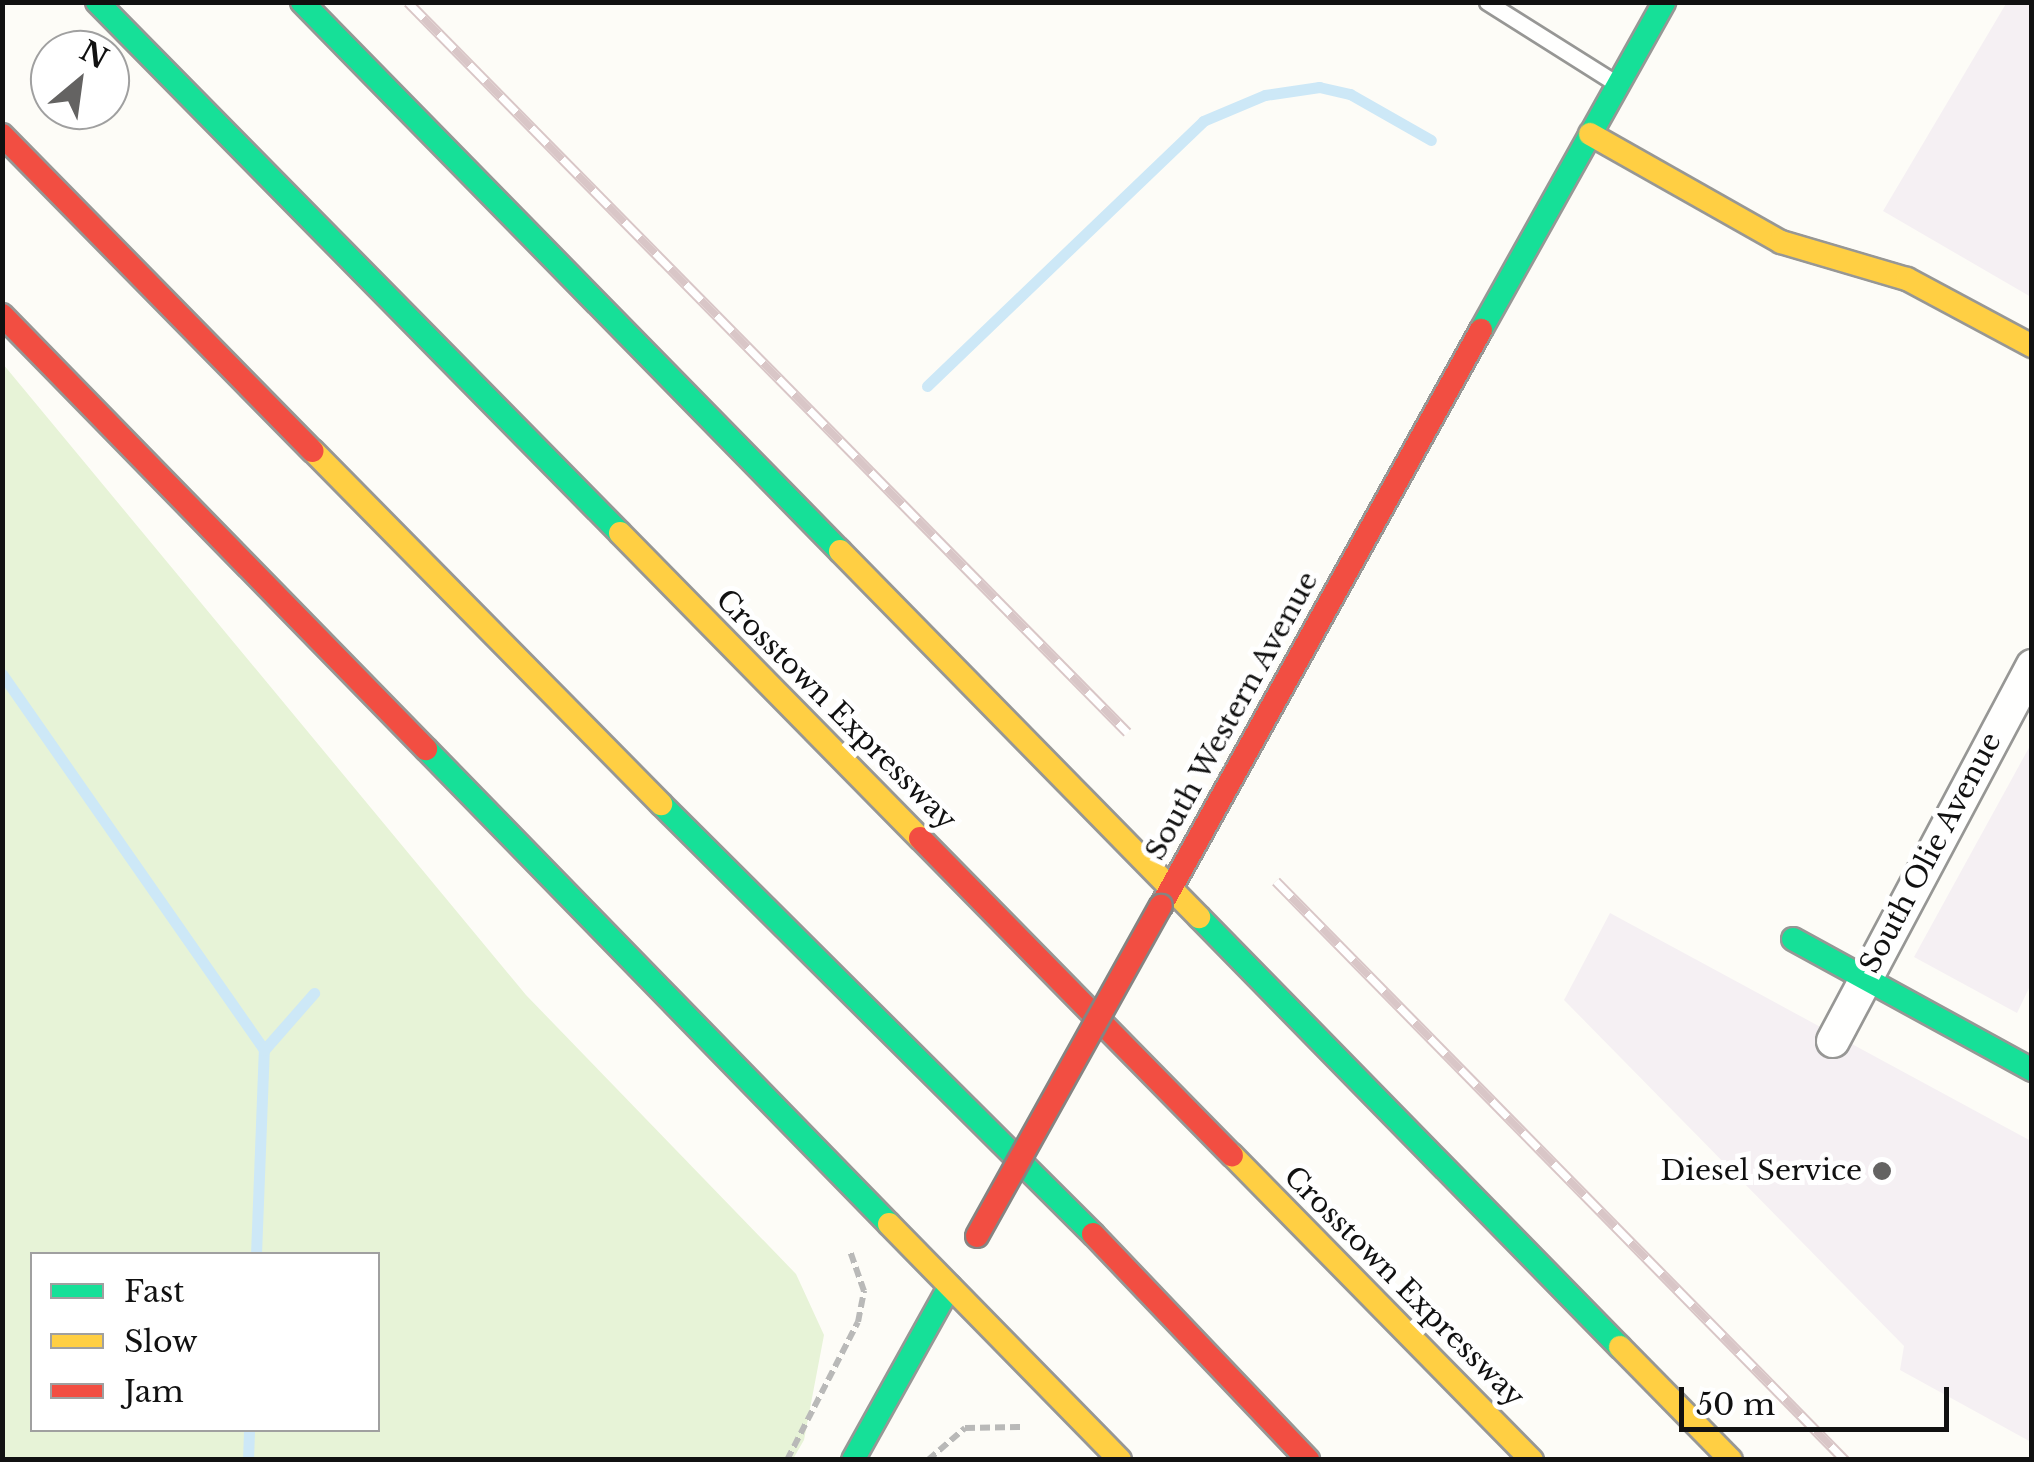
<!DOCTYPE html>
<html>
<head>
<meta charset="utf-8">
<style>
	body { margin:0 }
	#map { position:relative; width:2034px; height:1462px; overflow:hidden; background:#fdfcf7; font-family:"Libre Baskerville",serif }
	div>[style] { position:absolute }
	.industrial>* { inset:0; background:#f5f0f3 }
	.green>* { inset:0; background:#e7f3d7 }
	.stream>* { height:11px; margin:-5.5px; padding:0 5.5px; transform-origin:5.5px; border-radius:5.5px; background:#cde8f7 }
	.path>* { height:6px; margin-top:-3px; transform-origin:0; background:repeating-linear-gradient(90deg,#b9b9b8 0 10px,transparent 0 15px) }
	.roads { filter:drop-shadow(2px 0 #979795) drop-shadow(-2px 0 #979795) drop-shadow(0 2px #979795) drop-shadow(0 -2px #979795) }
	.lane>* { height:15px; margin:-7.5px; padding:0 7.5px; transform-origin:7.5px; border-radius:7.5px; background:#fffffe }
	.street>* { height:32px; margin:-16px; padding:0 16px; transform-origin:16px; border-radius:16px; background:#fffffe }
	.fast>* { height:22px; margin:-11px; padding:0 11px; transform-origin:11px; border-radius:11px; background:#16e098 }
	.slow>* { height:22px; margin:-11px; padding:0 11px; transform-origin:11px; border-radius:11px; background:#ffcf43 }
	.jam>* { height:22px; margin:-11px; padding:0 11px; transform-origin:11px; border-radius:11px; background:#f24e42 }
	.rail>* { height:11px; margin-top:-5.5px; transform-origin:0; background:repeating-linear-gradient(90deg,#fff 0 22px,#d9c6c7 0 44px); box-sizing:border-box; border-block:2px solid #d9c6c7 }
	.bridges { filter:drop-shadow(2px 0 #858482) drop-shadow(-2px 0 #858482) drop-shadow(0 2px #858482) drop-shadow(0 -2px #858482) }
	.jam-bridge>* { height:22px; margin:-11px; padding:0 11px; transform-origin:11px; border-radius:11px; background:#f24e42 }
	.dots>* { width:28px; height:28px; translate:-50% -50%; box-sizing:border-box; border:5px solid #fff; border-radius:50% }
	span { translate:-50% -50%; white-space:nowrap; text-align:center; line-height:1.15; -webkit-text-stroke:10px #fff; paint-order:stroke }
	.street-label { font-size:28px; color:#111 }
	.poi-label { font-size:28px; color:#111 }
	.right { translate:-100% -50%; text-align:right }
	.frame { position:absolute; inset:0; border:5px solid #111; pointer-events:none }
	.legend { position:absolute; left:30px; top:1252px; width:350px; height:180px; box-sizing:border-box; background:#fff; border:2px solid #a0a0a0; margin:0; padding:12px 18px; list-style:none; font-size:30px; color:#111 }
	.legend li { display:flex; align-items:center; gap:20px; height:50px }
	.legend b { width:50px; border:2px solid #a0a0a0 }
	.north { position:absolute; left:30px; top:30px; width:100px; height:100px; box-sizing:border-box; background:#fff; border:2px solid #a0a0a0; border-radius:50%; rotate:29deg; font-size:28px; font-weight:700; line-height:40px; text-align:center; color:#111 }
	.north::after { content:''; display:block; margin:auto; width:35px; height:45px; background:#646362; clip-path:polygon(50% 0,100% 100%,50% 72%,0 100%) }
	.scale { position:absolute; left:1679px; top:1387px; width:270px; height:45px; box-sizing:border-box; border:5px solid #111; border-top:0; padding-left:12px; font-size:30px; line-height:35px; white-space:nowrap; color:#111; -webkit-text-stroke:8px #fff; paint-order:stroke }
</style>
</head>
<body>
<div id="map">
	<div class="industrial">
		<i style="clip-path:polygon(2007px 2px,2031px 3px,2031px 297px,1883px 211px)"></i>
		<i style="clip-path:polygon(2031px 744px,2031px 984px,2017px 1013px,1914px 957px)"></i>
		<i style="clip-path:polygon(1610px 913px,2031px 1141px,2031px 1442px,1900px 1370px,1904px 1346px,1564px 1000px)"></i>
	</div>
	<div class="green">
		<i style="clip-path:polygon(evenodd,3px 364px,526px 995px,796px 1274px,824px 1335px,804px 1440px,793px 1459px,3px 1459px,3px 364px,32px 1254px,378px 1254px,378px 1430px,32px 1430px,32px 1254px)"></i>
	</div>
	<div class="stream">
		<i style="left:927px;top:386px;width:383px;rotate:-43.8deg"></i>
		<i style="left:1203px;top:121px;width:67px;rotate:-22.8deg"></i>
		<i style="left:1265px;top:95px;width:55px;rotate:-8.4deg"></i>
		<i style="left:1319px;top:87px;width:32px;rotate:13deg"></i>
		<i style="left:1350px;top:94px;width:93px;rotate:29.6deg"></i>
		<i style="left:2px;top:674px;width:458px;rotate:55.1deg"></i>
		<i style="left:256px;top:1254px;width:204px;rotate:-87.8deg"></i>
		<i style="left:264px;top:1050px;width:76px;rotate:-48.7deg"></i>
		<i style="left:248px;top:1460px;width:30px;rotate:-88deg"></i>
	</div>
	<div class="path">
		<i style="left:787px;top:1460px;width:155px;rotate:-62.8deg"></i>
		<i style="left:858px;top:1322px;width:32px;rotate:-79deg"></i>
		<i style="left:864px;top:1291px;width:42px;rotate:-109.3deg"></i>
		<i style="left:928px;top:1460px;width:49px;rotate:-40.9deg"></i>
		<i style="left:965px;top:1428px;width:59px;rotate:-1deg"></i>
	</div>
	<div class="roads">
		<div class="lane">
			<i style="left:1487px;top:2px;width:146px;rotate:32.2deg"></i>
		</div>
		<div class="street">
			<i style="left:1833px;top:1041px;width:425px;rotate:-62deg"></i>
		</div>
		<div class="fast">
			<i style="left:97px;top:2px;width:745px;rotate:45.43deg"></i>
			<i style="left:302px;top:2px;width:769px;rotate:45.58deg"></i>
			<i style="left:1481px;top:330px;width:376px;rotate:-60.8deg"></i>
			<i style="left:426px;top:749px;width:663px;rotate:45.73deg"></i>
			<i style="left:661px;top:804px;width:610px;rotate:44.87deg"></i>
			<i style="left:1199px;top:917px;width:602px;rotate:45.61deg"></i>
			<i style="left:1793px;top:939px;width:273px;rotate:28.7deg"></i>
			<i style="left:853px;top:1460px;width:199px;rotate:-60.9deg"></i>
		</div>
		<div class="slow">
			<i style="left:1590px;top:134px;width:219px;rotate:29.5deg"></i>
			<i style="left:1781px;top:242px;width:131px;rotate:16.4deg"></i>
			<i style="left:1907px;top:279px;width:142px;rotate:28.2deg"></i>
			<i style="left:313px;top:451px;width:496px;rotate:45.4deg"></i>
			<i style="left:620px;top:533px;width:428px;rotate:45.5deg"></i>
			<i style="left:840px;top:551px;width:513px;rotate:45.55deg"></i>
			<i style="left:1232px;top:1155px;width:428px;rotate:45.5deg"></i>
			<i style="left:889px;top:1224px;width:330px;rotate:45.6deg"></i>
			<i style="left:1620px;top:1347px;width:158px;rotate:45.5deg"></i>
		</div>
		<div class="jam">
			<i style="left:2px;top:135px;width:443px;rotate:45.5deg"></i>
			<i style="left:2px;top:315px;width:607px;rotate:45.67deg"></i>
			<i style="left:920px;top:838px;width:445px;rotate:45.5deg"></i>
			<i style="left:1161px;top:906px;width:659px;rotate:-60.95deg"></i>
			<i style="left:1093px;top:1234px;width:312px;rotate:46.4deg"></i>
		</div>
	</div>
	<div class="rail">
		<i style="left:408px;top:2px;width:1025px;rotate:45.43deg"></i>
		<i style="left:1276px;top:881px;width:812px;rotate:45.5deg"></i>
	</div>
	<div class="bridges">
		<div class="jam-bridge">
			<i style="left:977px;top:1236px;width:378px;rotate:-60.9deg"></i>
		</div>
	</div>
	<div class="dots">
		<i style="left:1882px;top:1171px;background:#646362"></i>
	</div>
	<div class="street-label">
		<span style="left:836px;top:710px;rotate:45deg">Crosstown Expressway</span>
		<span style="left:1232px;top:716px;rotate:-61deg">South Western Avenue</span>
		<span style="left:1931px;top:853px;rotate:-62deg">South Olie Avenue</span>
		<span style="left:1404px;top:1287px;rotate:45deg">Crosstown Expressway</span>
	</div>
	<div class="poi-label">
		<span class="right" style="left:1862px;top:1171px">Diesel Service</span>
	</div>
	<div class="frame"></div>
	<ul class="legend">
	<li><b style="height:12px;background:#16e098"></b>Fast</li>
	<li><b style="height:12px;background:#ffcf43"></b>Slow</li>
	<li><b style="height:12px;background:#f24e42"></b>Jam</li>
	</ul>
	<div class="north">N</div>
	<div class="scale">50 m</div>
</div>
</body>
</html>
